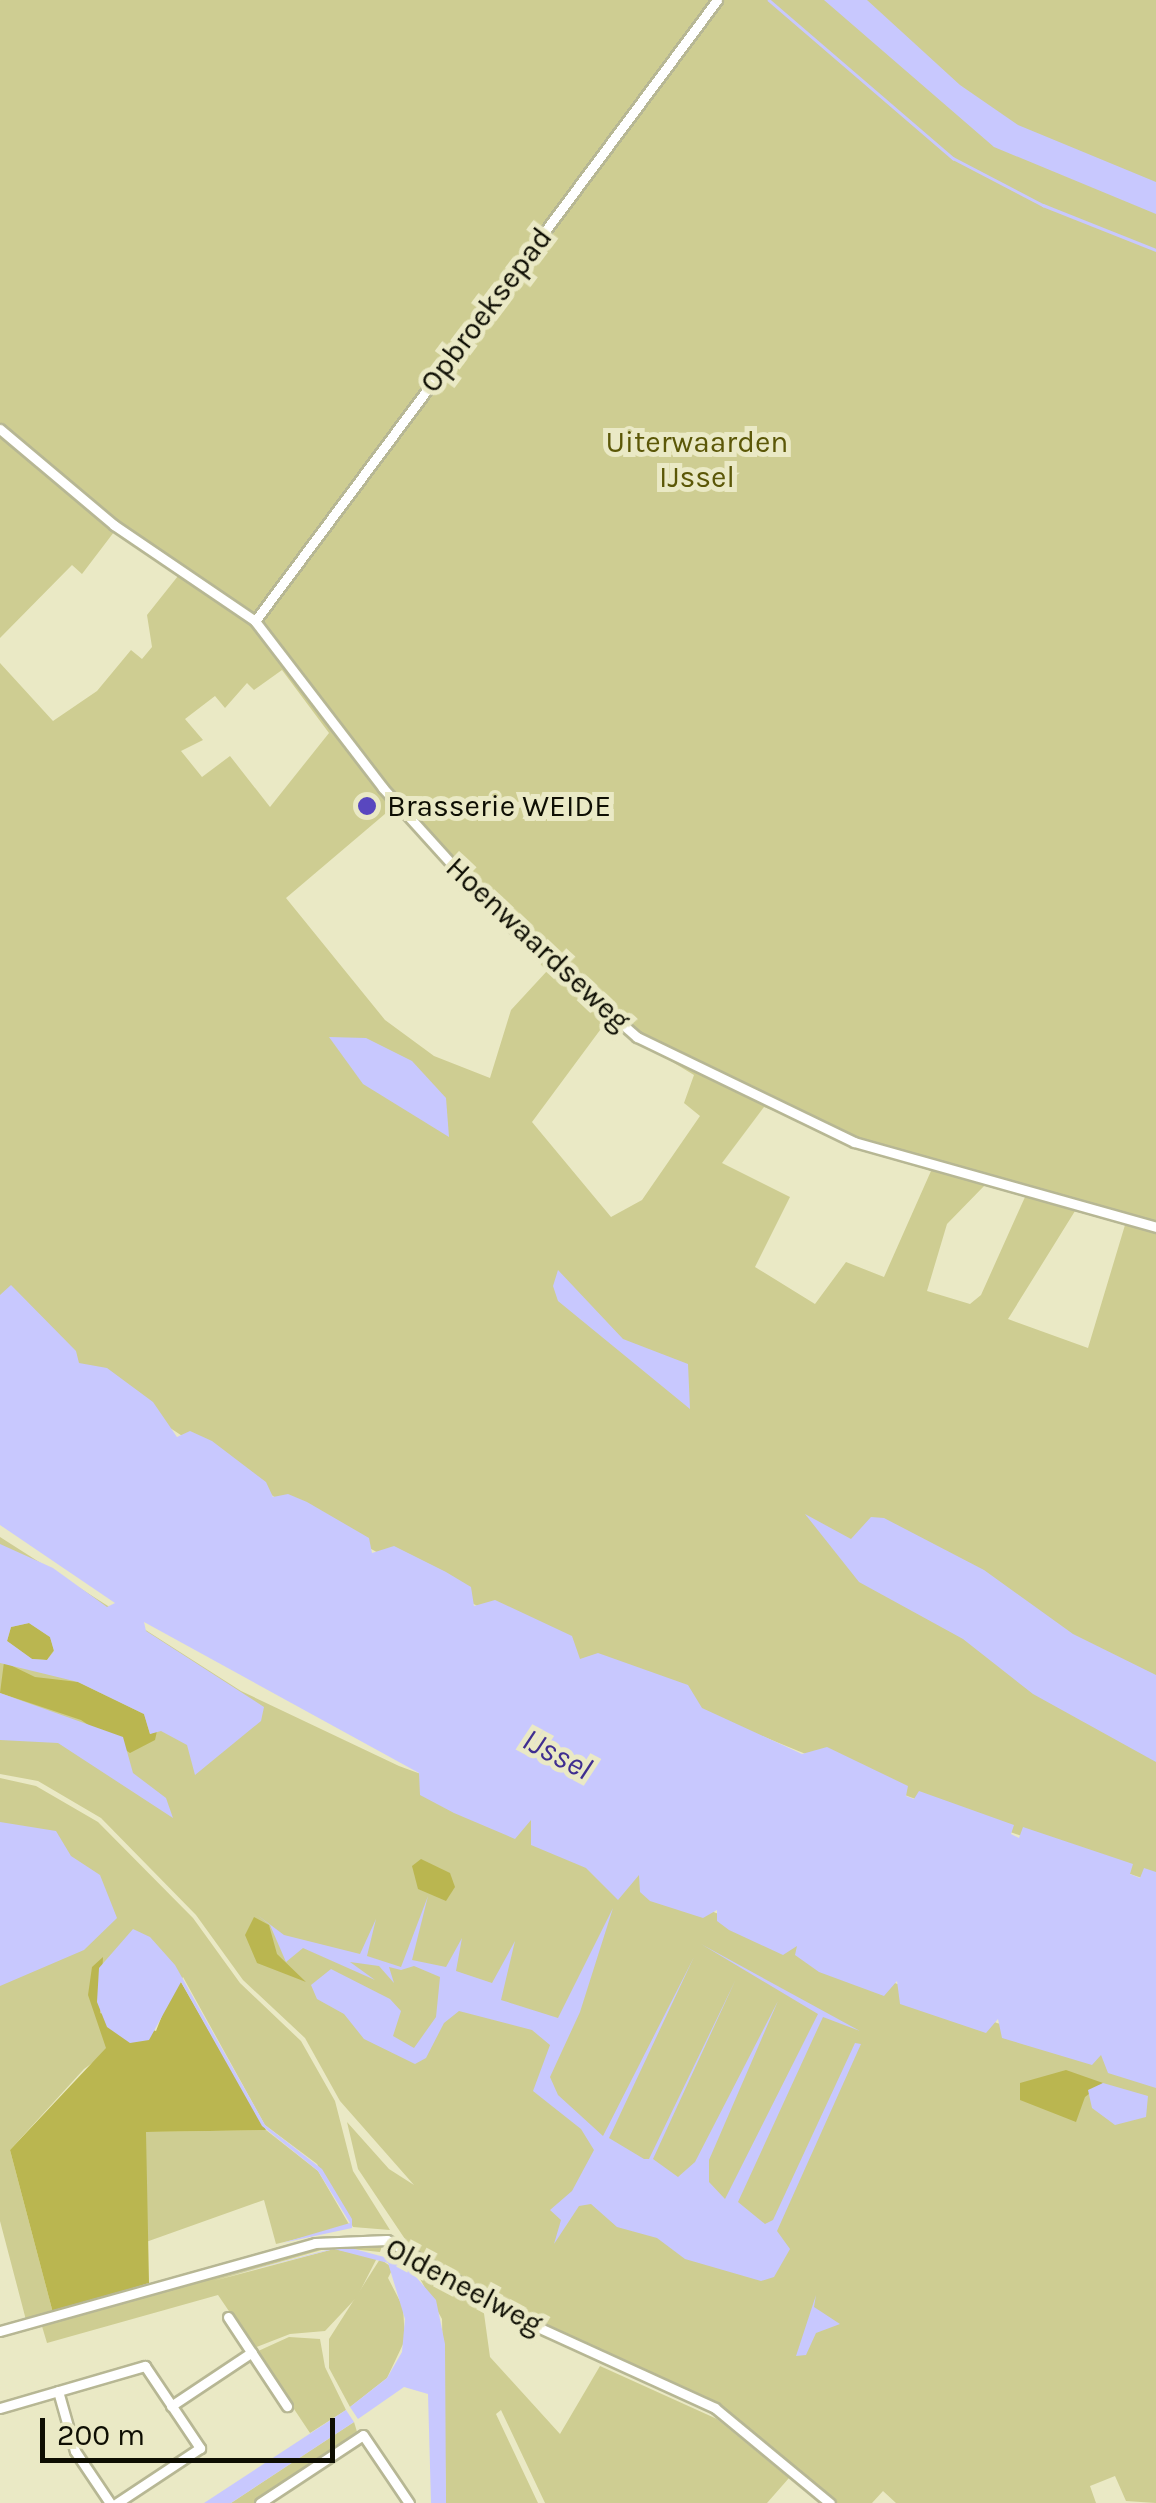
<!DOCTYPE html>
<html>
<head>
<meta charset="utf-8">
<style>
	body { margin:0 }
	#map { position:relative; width:1156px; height:2503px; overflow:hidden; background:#eae9c5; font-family:Karla,sans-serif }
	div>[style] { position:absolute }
	.green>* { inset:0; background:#cecd92 }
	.forest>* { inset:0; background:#bab650 }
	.water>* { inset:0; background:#c8c8fe }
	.stream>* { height:2.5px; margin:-1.25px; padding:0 1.25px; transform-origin:1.25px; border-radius:1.25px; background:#c8c8fe }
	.roads { filter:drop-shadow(2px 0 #b7b794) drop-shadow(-2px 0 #b7b794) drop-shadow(0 2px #b7b794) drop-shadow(0 -2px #b7b794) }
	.street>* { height:9px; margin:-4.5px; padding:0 4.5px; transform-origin:4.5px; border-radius:4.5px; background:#fff }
	.dots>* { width:28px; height:28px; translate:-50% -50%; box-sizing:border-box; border:5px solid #eae9c5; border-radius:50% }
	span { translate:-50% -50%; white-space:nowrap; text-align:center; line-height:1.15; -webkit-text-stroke:10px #eae9c5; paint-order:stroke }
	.street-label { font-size:30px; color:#0e0e03 }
	.park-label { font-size:30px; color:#5b5707 }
	.poi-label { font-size:30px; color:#0e0e03 }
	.left { translate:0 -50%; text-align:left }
	.water-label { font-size:32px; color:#3f2e90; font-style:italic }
	.scale { position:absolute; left:40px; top:2418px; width:295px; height:45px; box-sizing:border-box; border:5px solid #0e0e03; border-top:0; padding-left:12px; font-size:30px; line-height:35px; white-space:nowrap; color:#0e0e03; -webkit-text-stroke:8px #eae9c5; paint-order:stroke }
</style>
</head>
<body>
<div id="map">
	<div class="green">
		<i style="clip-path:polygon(evenodd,0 0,1156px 0,1156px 1883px,910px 1797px,582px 1662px,276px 1498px,84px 1371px,0 1298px,0 663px,53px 721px,97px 691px,131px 650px,142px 659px,152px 647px,147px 615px,178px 576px,114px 532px,82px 574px,72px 565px,0 638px,0 0,282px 670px,329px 733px,270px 807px,230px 756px,202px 777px,181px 751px,203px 740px,185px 719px,215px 696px,225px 708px,247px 683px,254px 690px,282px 670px,0 0,392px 808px,547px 971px,511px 1010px,490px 1078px,434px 1056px,385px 1020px,286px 898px,392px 808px,0 0,606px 1022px,694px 1075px,684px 1103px,700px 1116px,642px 1200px,611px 1217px,532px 1122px,606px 1022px,0 0,764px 1107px,931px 1171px,884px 1277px,846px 1262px,815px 1304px,755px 1267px,790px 1197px,722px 1163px,764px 1107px,0 0,985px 1185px,1025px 1197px,981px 1295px,970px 1304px,927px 1291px,947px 1224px,985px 1185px,0 0,1075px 1211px,1125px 1225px,1088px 1348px,1008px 1319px,1075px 1211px)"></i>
		<i style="clip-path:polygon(0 1537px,241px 1691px,399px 1766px,532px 1815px,711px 1911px,997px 2023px,1156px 2071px,1156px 2503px,1126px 2501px,1115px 2476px,1090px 2486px,1096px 2503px,896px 2503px,883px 2491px,872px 2503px,835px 2503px,721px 2407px,543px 2330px,409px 2245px,358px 2169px,347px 2122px,389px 2169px,414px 2185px,340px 2101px,305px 2038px,243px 1980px,196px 1915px,101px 1818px,38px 1781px,0 1774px)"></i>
		<i style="clip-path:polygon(0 1778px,36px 1786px,98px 1822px,193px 1918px,240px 1983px,301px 2041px,335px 2101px,353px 2171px,390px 2230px,353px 2227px,317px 2164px,265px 2125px,183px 1977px,164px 2011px,84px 2069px,10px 2150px,53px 2313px,26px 2320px,0 2221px)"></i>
		<i style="clip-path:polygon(266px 2130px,318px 2171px,350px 2226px,276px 2244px,264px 2200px,146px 2242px,146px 2132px)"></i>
		<i style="clip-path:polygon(329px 2242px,382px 2246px,380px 2252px,332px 2247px,213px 2281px,334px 2249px,377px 2258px,357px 2297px,325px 2331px,290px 2334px,254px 2348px,218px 2295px,47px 2343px,41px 2323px)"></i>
		<i style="clip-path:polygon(388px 2244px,482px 2299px,490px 2357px,560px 2434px,600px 2366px,717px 2419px,789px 2478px,767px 2503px,545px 2503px,501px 2410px,496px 2414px,538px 2503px,446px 2503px,442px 2319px,418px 2275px,383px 2253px)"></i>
		<i style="clip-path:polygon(380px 2259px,393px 2268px,388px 2278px,403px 2307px,405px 2340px,387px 2378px,350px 2407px,329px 2368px,329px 2339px)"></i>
		<i style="clip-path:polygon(289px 2337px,320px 2339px,325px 2367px,346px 2410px,310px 2433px,256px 2352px)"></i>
		<i style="clip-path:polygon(354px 2422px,358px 2435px,255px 2503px,231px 2503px)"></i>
	</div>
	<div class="forest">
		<i style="clip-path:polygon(29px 1623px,50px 1637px,54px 1650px,47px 1660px,32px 1659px,7px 1641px,11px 1627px)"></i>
		<i style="clip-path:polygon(4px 1662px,35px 1677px,78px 1682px,144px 1714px,150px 1734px,157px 1731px,155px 1740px,130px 1753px,81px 1720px,0 1693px)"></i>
		<i style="clip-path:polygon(421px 1859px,450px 1873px,455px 1887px,446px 1901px,418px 1889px,412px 1866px)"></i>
		<i style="clip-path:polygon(254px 1917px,269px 1925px,277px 1954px,306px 1982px,257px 1963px,245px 1935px)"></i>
		<i style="clip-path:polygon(103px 1957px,100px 2013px,156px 2031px,174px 1985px,181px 1982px,266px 2130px,146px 2132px,149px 2283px,53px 2313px,10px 2150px,106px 2048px,88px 1995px,92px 1967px)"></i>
		<i style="clip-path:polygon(1066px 2070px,1103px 2083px,1085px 2097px,1076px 2122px,1020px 2100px,1020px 2083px)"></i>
	</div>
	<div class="water">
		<i style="clip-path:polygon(824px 0,867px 0,960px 85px,1018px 125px,1156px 182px,1156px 214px,994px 147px)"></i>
		<i style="clip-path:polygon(329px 1037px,366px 1038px,412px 1061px,446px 1098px,449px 1137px,363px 1084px)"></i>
		<i style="clip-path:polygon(558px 1270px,623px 1339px,688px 1364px,690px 1409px,558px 1301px,553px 1286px)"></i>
		<i style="clip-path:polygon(evenodd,11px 1285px,76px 1351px,79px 1363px,107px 1368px,153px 1402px,177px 1437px,190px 1431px,212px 1441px,266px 1482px,273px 1497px,288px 1494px,307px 1502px,369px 1538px,372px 1553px,394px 1546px,446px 1572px,471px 1587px,474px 1606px,495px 1600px,572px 1636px,580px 1659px,598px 1653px,688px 1685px,702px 1708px,802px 1754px,827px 1747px,908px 1786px,906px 1796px,914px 1799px,919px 1791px,1014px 1825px,1011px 1834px,1019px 1838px,1023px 1827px,1133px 1864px,1130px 1874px,1140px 1878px,1144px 1868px,1156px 1872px,1156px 2088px,1108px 2073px,1101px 2055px,1092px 2065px,1002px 2038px,998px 2019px,986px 2033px,900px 2004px,897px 1981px,884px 1996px,819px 1972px,795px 1955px,797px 1946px,783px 1955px,729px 1930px,717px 1921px,717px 1910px,703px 1918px,650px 1901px,640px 1892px,639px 1875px,618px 1900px,586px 1868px,531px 1845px,531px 1820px,515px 1839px,454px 1813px,420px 1795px,419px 1773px,144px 1622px,146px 1631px,264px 1707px,261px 1721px,195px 1775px,187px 1745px,161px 1731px,150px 1734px,144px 1714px,78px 1682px,0 1663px,0 1544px,53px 1568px,107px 1607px,115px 1603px,0 1525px,0 1295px,11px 1285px,29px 1623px,50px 1637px,54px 1651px,47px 1660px,32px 1659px,7px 1641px,11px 1627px,29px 1623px)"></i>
		<i style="clip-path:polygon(805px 1514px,851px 1539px,871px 1517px,884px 1518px,984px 1570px,1073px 1634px,1156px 1675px,1156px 1762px,1033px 1694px,963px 1639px,859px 1582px)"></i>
		<i style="clip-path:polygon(0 1693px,123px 1737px,133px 1773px,166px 1798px,173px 1818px,58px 1743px,0 1740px)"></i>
		<i style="clip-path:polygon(0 1822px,56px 1831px,71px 1856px,100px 1875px,117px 1918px,84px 1950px,0 1986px)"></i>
		<i style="clip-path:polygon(428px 1896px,412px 1960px,446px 1967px,462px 1938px,456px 1971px,492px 1983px,515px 1941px,501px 2000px,558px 2018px,613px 1908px,580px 2012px,550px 2077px,558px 2095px,603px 2136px,694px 1957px,609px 2138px,644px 2159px,649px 2159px,736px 1979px,653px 2159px,678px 2177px,695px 2162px,778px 2001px,709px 2160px,709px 2182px,725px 2199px,818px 2014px,701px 1944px,860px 2031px,823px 2017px,738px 2202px,765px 2224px,773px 2220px,855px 2043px,861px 2044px,777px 2231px,790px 2249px,774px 2277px,761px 2281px,685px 2259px,657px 2238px,617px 2227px,591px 2204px,579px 2206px,554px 2244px,561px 2220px,550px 2210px,572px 2191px,594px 2150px,581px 2129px,533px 2091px,550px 2045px,532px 2030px,459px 2011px,444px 2023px,426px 2058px,415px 2064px,364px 2039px,344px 2014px,317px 1999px,311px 1985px,331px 1969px,390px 1999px,401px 2011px,393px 2036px,414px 2048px,436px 2017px,440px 1977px,414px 1966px,401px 1970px,389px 1967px,394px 1983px,379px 1966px,350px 1962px,375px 1980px,303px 1948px,286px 1962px,270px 1925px,256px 1914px,284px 1935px,360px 1954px,376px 1919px,367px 1956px,401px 1967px)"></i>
		<i style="clip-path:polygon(133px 1929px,150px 1937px,175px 1965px,265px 2125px,322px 2169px,352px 2219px,352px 2228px,282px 2243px,350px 2223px,318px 2171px,262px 2126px,181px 1982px,149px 2040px,130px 2043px,107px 2027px,97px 2002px,99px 1968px)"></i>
		<i style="clip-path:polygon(1103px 2083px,1148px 2096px,1146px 2117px,1115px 2125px,1092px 2108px,1088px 2090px)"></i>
		<i style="clip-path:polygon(343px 2246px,403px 2262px,436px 2300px,445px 2344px,446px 2503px,431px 2503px,428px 2394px,404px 2387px,358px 2419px,350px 2407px,387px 2378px,402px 2352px,405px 2319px,388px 2263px,334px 2249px,212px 2280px)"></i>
		<i style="clip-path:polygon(816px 2295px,814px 2307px,840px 2324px,816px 2333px,806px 2355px,796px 2356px)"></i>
		<i style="clip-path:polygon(346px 2410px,354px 2422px,231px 2503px,204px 2503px)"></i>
	</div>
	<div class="stream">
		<i style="left:769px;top:0;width:243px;rotate:40.7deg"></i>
		<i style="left:953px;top:158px;width:102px;rotate:27.6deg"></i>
		<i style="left:1043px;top:205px;width:122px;rotate:21.7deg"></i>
	</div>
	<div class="roads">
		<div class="street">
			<i style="left:0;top:429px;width:149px;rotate:40.1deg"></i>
			<i style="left:114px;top:525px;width:171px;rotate:34.2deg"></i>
			<i style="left:255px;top:621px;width:210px;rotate:52.5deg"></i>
			<i style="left:383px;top:788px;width:167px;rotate:47.9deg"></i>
			<i style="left:495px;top:912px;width:189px;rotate:41.4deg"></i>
			<i style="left:637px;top:1037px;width:241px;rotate:25.8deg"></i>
			<i style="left:854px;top:1142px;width:314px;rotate:15.7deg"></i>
			<i style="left:255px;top:621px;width:774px;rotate:-53.35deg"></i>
			<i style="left:228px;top:2317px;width:107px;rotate:56.5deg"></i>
			<i style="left:0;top:2331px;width:327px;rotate:-15.6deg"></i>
			<i style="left:315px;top:2243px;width:72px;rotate:-2.4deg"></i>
			<i style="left:387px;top:2240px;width:167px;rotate:30.3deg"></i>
			<i style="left:531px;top:2324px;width:202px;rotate:24.5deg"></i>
			<i style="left:715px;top:2408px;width:149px;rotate:39.6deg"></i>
			<i style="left:58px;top:2391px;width:62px;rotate:74.2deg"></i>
			<i style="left:75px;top:2451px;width:63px;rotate:56.1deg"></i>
			<i style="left:171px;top:2406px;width:97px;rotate:-33.7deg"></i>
			<i style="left:0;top:2408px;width:151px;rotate:-16.2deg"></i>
			<i style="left:145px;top:2366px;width:99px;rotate:56.1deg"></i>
			<i style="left:200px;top:2448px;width:100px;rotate:146.5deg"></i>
			<i style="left:260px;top:2503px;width:123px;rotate:-33.4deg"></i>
			<i style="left:363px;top:2435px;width:82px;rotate:55.9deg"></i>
		</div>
	</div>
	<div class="dots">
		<i style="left:367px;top:806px;background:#5947bf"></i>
	</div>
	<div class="street-label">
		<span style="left:486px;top:310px;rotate:-53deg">Opbroeksepad</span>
		<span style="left:538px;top:944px;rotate:43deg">Hoenwaardseweg</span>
		<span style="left:464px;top:2286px;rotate:28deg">Oldeneelweg</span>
	</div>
	<div class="park-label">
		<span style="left:697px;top:459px">Uiterwaarden<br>IJssel</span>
	</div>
	<div class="poi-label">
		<span class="left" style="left:387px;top:806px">Brasserie WEIDE</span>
	</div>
	<div class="water-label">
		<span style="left:557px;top:1755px;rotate:28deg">IJssel</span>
	</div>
	<div class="scale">200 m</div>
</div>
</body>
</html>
